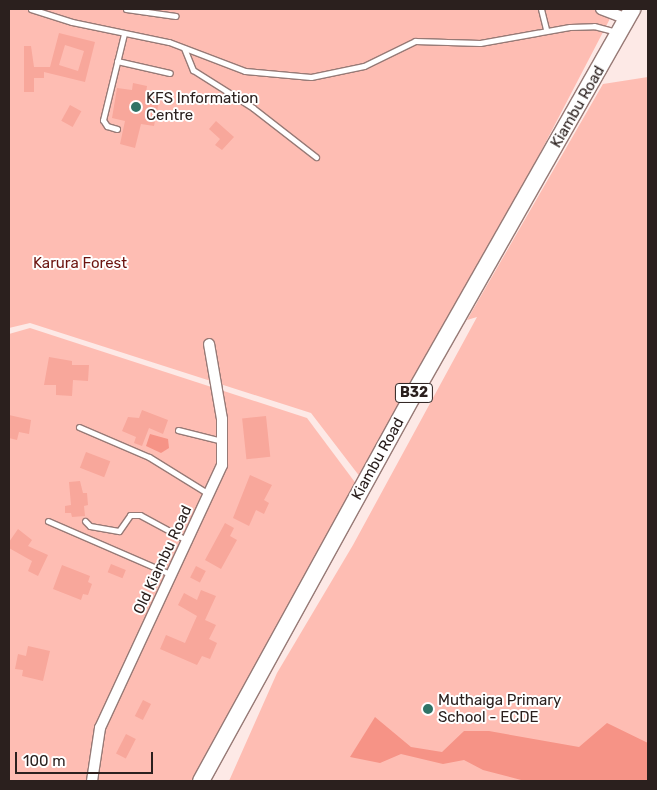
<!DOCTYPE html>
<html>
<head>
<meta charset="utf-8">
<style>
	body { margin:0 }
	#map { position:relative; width:657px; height:790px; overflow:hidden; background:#fde9e6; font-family:Rubik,sans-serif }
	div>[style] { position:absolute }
	.green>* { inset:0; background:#febdb3 }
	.water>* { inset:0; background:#f69386 }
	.building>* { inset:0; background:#f8a79b; transform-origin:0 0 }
	.roads { filter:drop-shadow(1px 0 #977a76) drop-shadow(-1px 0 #977a76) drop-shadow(0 1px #977a76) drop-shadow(0 -1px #977a76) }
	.service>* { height:5px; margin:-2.5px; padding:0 2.5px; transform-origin:2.5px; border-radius:2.5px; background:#fff }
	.minor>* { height:10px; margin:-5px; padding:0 5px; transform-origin:5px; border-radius:5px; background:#fff }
	.trunk>* { height:16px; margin:-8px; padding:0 8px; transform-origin:8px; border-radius:8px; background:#fff }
	.dots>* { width:14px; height:14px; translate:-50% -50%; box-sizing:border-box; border:2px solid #fff; border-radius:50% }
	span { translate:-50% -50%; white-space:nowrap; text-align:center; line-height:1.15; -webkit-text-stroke:4px #fff; paint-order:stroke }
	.shield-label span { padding:1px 4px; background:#fff; border:1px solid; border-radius:4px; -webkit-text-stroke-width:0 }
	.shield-label { font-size:14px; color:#2b201e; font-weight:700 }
	.poi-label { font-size:15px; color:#2b201e }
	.left { translate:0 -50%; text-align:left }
	.street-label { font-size:15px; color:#2b201e }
	.park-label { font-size:15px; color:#6c1410 }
	.frame { position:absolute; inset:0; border:10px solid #2b201e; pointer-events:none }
	.scale { position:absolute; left:15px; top:752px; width:138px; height:22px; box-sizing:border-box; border:2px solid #2b201e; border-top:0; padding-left:6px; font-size:15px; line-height:18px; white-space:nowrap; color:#2b201e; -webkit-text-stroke:4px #fff; paint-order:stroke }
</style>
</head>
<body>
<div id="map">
	<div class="green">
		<i style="clip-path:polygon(9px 9px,615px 9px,367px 486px,311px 413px,30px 323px,9px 328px)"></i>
		<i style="clip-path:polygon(648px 77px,648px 781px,229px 781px,277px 673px,353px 545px,477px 317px,467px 320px,603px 84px)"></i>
		<i style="clip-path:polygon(30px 328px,307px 418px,357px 485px,192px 781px,9px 781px,9px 334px)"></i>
	</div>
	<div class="water">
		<i style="clip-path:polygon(150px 434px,168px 439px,169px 448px,161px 453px,146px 446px)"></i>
		<i style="clip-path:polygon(375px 717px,411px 747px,442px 752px,464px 731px,489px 731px,579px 747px,607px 723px,648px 743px,648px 781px,525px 781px,483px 770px,464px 760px,443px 764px,401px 754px,380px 763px,350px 757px)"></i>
	</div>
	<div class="building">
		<i style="clip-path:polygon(evenodd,59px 33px,95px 42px,85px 82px,44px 72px,44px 78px,34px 78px,34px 92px,24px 92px,24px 46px,31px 46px,34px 67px,50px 67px,59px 33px,65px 45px,84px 51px,78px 71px,59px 65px,65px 45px)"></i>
		<i style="clip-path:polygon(133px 83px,147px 86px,146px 93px,160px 96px,154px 126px,141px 124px,135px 148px,120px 144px,125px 121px,112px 118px,117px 88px,132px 90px)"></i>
		<i style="left:70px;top:105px;width:13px;height:18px;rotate:29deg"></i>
		<i style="clip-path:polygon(216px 121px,234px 137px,222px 150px,215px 145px,220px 139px,209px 129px)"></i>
		<i style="clip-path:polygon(49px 357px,72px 361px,72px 365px,89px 365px,88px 381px,73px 380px,72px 396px,56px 395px,56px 385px,44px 385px)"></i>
		<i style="clip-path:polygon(142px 410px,168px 420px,163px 434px,149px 428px,142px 446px,134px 443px,136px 437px,122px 431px,128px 417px,139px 418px)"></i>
		<i style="clip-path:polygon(9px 415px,31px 420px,29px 434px,19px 432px,17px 440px,9px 438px)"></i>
		<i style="left:266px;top:416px;width:41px;height:24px;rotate:84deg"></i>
		<i style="left:86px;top:452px;width:26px;height:17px;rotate:21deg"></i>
		<i style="clip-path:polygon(250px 475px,272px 485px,264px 500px,269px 503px,264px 514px,256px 510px,249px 526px,233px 518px)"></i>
		<i style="clip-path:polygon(80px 481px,83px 493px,87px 493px,88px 505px,84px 506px,85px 516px,72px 517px,71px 513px,65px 513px,65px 506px,71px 505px,69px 482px)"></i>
		<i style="clip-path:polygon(225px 523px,234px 528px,230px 536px,237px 540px,221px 569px,205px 560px)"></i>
		<i style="clip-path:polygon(18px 529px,32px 540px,28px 546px,48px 555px,38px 576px,28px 571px,32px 561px,9px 548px,9px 542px)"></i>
		<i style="left:111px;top:564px;width:16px;height:9px;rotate:22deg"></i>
		<i style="clip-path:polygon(62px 565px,90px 576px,88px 582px,92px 584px,88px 595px,83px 594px,81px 600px,53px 589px)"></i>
		<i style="left:196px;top:566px;width:11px;height:13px;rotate:27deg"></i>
		<i style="clip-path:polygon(201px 590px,216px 596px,205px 620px,216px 625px,209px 639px,217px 643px,210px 659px,202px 656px,197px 665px,160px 649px,166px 635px,185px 643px,197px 616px,178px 605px,184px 593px,197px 600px)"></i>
		<i style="clip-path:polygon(28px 646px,50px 651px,43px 681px,22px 676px,23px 670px,15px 669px,18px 654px,26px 656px)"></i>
		<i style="left:143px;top:700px;width:9px;height:18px;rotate:27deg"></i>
		<i style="left:126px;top:734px;width:11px;height:22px;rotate:27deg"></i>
	</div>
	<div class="roads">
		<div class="service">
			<i style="left:31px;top:9px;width:43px;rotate:17.6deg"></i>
			<i style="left:72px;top:22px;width:99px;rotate:11.7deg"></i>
			<i style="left:169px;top:42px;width:81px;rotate:20.9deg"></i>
			<i style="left:245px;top:71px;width:66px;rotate:5.2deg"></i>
			<i style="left:311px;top:77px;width:54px;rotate:-11.7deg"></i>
			<i style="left:364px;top:66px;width:57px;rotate:-26.1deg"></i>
			<i style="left:415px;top:41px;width:65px;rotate:1.8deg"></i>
			<i style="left:480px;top:43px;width:91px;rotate:-10.1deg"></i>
			<i style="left:570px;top:27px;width:24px;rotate:-2deg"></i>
			<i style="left:594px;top:26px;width:23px;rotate:15deg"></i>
			<i style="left:126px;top:9px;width:50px;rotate:8deg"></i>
			<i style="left:541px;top:9px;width:21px;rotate:76deg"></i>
			<i style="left:184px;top:48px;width:24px;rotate:68deg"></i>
			<i style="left:193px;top:70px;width:71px;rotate:32.3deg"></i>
			<i style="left:253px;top:108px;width:80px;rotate:37.9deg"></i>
			<i style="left:117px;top:61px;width:54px;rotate:12.8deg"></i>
			<i style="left:117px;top:129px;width:10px;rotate:-163deg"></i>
			<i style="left:107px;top:126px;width:7px;rotate:-124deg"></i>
			<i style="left:103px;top:120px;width:89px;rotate:-76.3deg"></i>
			<i style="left:79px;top:427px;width:76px;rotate:23.2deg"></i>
			<i style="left:149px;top:457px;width:70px;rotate:31.7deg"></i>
			<i style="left:178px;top:430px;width:45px;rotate:14deg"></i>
			<i style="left:48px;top:521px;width:135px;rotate:23.5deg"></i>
			<i style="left:85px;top:521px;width:7px;rotate:45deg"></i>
			<i style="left:90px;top:526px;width:29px;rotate:10deg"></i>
			<i style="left:119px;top:531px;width:19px;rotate:-55deg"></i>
			<i style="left:130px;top:515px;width:10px"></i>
			<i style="left:140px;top:515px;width:55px;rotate:28.4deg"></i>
		</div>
		<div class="minor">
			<i style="left:601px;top:9px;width:28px;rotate:21deg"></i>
			<i style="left:92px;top:781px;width:54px;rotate:-81.4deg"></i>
			<i style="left:100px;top:728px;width:290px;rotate:-65.1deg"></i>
			<i style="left:222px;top:465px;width:46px;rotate:-90deg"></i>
			<i style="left:222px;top:419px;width:76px;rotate:-99.8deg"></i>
		</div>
		<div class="trunk">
			<i style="left:201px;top:781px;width:438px;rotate:-61.2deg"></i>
			<i style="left:412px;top:397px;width:446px;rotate:-60.4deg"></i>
		</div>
	</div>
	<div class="dots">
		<i style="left:136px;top:107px;background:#2f7366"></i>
		<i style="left:428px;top:709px;background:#2f7366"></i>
	</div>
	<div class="shield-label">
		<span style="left:414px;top:393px">B32</span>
	</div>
	<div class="poi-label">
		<span class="left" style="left:146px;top:107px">KFS Information<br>Centre</span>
		<span class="left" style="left:438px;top:709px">Muthaiga Primary<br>School - ECDE</span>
	</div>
	<div class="street-label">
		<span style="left:578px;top:107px;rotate:-60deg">Kiambu Road</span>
		<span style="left:378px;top:459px;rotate:-61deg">Kiambu Road</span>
		<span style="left:163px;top:560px;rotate:-65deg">Old Kiambu Road</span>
	</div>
	<div class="park-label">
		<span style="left:80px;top:264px">Karura Forest</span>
	</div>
	<div class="frame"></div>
	<div class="scale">100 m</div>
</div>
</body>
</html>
